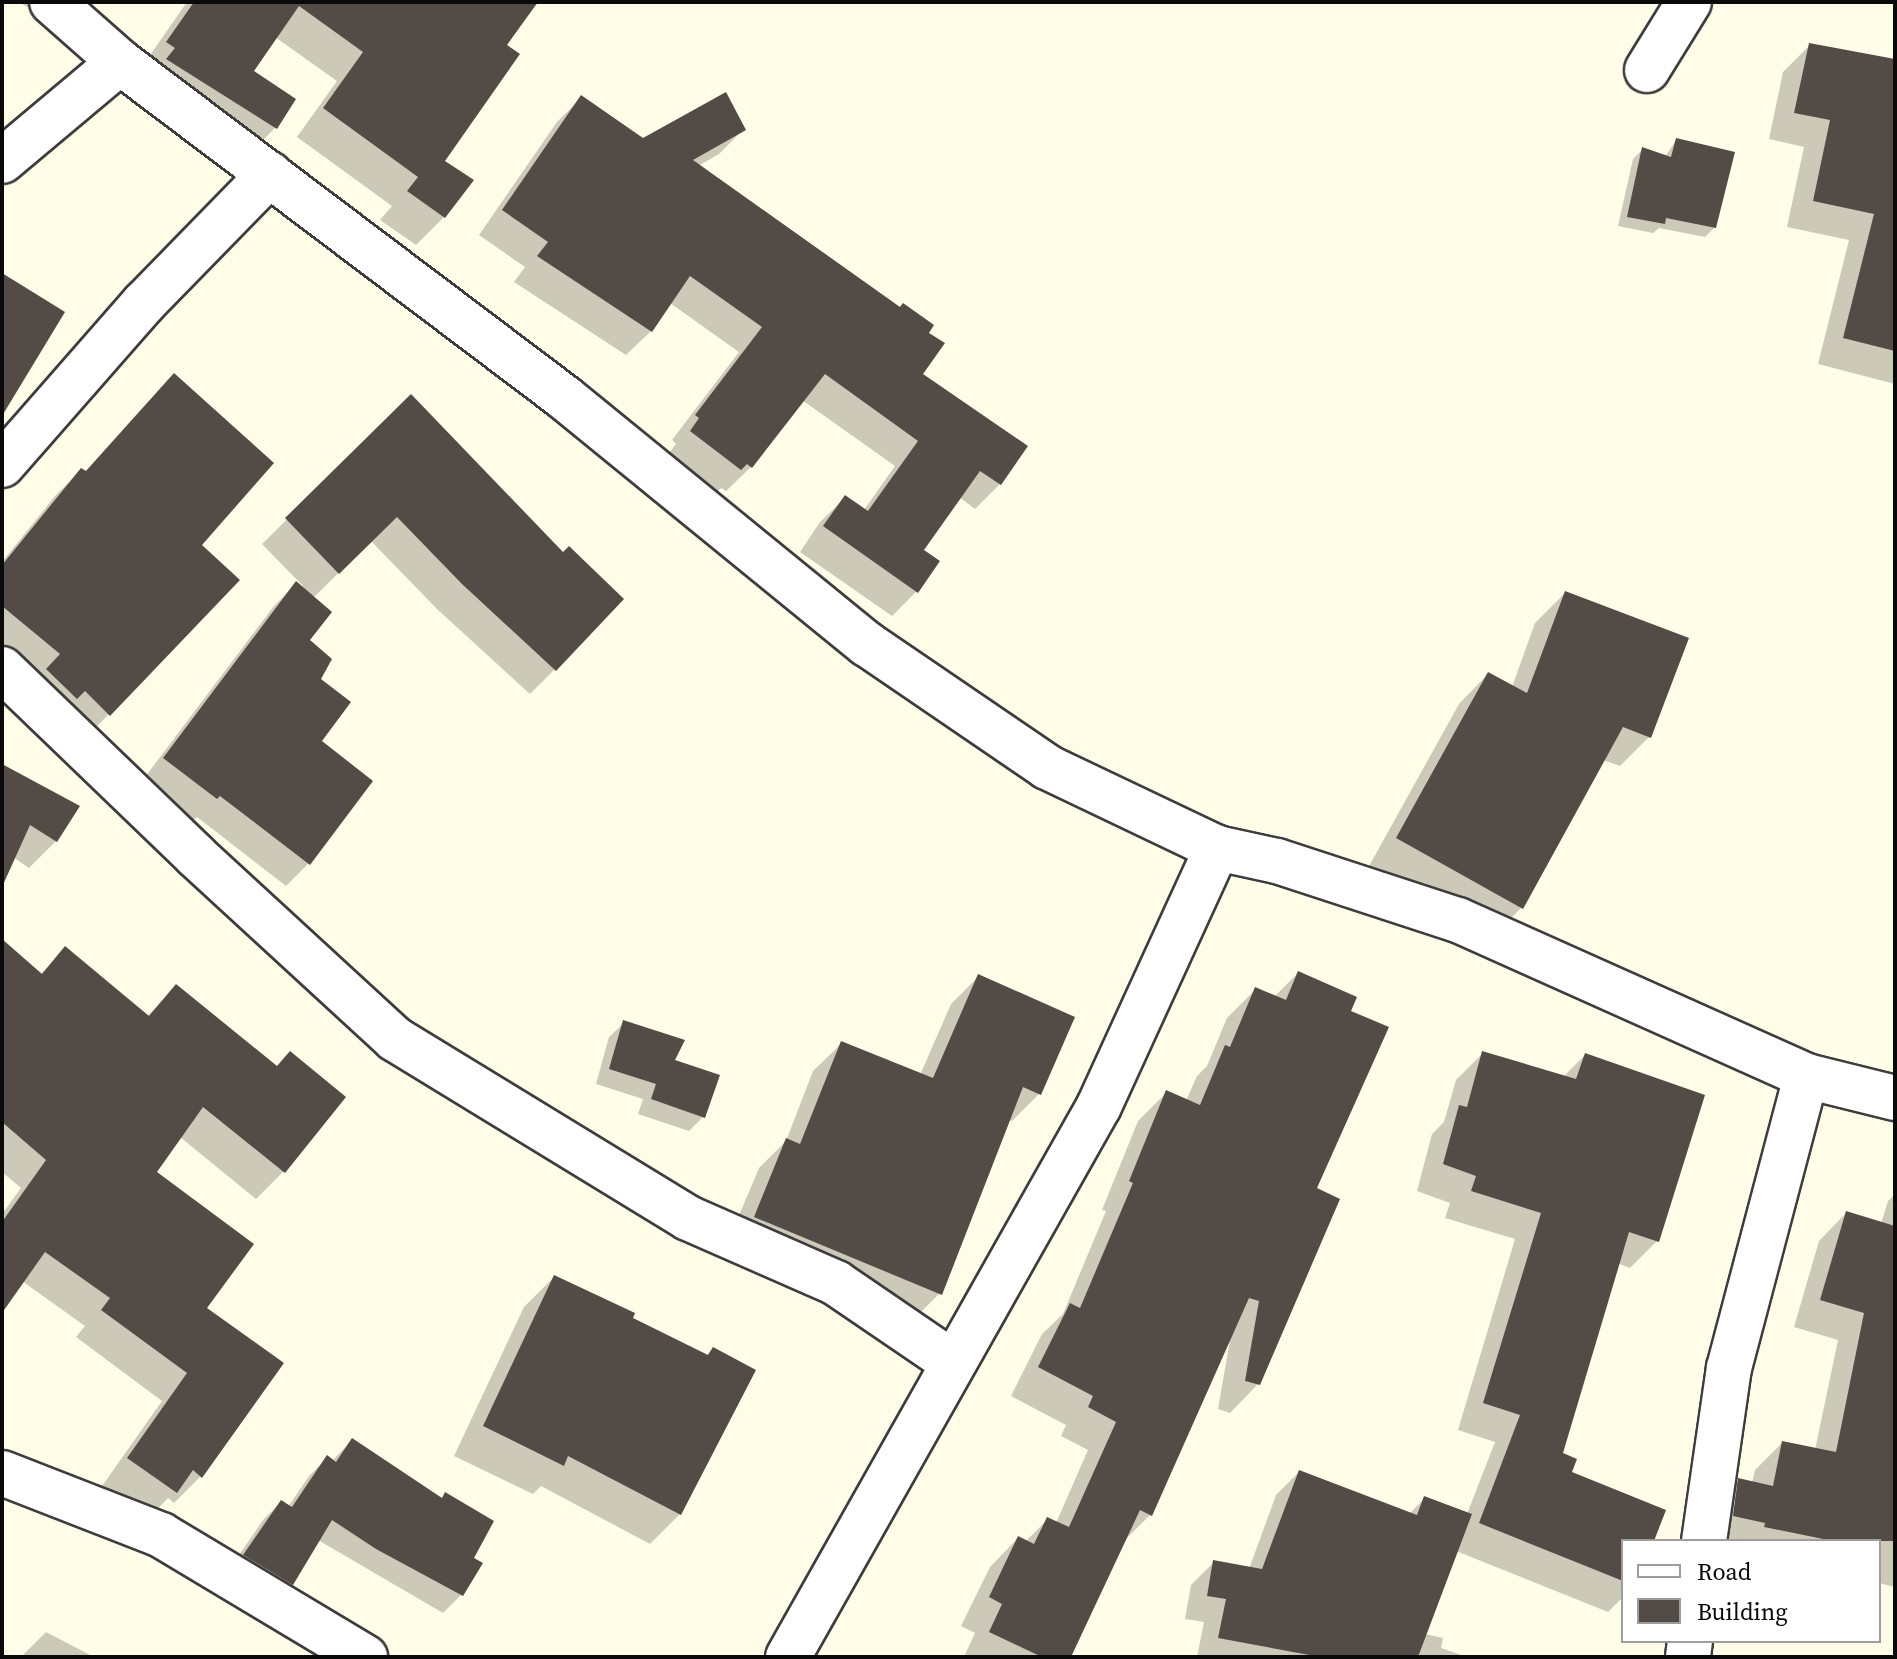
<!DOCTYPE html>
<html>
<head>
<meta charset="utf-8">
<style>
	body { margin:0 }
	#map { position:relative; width:1897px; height:1659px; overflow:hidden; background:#fffce7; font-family:"Source Serif 4",serif }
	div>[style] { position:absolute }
	.shadow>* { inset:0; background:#0003 }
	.building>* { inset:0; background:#534c46 }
	.roads { filter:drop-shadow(2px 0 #3d3d3d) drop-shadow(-2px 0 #3d3d3d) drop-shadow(0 2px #3d3d3d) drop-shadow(0 -2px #3d3d3d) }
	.minor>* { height:44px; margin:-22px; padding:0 22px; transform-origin:22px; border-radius:22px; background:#fff }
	span { translate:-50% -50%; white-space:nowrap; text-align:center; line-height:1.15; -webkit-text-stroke:8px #fff; paint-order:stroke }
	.frame { position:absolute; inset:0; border:4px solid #0a0a0a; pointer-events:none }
	.legend { position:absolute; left:1621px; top:1539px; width:260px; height:104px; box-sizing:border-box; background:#fff; border:2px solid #9d9d9d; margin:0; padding:10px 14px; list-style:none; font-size:24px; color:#0a0a0a }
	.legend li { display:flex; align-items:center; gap:16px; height:40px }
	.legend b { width:40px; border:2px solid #9d9d9d }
</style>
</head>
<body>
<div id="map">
	<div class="shadow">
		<i style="clip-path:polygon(18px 2px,68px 2px,38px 12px)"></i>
		<i style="clip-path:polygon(187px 2px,536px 2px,505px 46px,442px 161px,444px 217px,416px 245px,380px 220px,392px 206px,297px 137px,337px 81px,275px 37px,251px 71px,275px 128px,247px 156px,139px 71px)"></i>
		<i style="clip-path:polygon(1810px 45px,1895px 61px,1895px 384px,1818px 364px,1849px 240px,1787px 227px,1804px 147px,1769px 139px,1783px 72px)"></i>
		<i style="clip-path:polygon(581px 98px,643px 141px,744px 129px,719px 154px,698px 166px,926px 333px,920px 374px,1000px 484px,975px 509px,959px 497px,921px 550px,937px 562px,916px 592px,892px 616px,800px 552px,820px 522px,845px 498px,864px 510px,895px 466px,802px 400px,751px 467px,726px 491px,721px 488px,715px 494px,667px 456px,676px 444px,672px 440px,739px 352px,670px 303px,651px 331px,626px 355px,514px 282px,525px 267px,479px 235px,557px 122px)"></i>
		<i style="clip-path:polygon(1676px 140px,1715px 227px,1705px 237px,1659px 228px,1653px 233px,1618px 226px,1633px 159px,1642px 150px,1665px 157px)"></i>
		<i style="clip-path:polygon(411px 397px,555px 669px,530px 694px,437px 609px,371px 541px,313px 598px,307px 640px,319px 741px,370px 782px,308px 864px,286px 886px,197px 817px,193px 820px,142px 781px,274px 606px,296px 584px,304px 587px,262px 544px)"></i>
		<i style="clip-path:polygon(148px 402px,199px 545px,109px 714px,83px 740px,2px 653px,2px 562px,55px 496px,81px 470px,84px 473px)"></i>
		<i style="clip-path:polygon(1565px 593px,1649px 737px,1620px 766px,1603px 760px,1521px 908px,1492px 938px,1368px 868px,1459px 704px,1488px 674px,1512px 687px,1535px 623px)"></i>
		<i style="clip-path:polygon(2px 766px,56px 841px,29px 868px,13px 857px,2px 882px)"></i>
		<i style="clip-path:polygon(2px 942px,40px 975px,65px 949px,146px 1017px,176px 987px,275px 1068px,343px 1097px,283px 1172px,256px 1199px,180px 1137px,154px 1173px,204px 1308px,201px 1476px,174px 1503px,168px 1498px,149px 1518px,102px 1486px,162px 1401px,76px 1337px,85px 1326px,22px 1281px,2px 1302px,2px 1214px,21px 1188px,2px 1172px)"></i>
		<i style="clip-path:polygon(1298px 973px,1349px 1012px,1314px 1189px,1258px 1384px,1230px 1413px,1218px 1409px,1230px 1340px,1151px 1514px,1121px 1544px,1065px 1657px,964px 1657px,975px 1633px,961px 1626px,990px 1567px,1018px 1538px,1025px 1542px,1048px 1519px,1056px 1523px,1088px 1450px,1061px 1436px,1066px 1425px,1011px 1396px,1042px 1334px,1063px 1314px,1106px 1211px,1102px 1210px,1138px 1121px,1166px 1093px,1186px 1101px,1197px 1076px,1207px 1066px,1227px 1018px,1256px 989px,1274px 997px)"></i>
		<i style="clip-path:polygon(978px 977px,1039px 1094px,1012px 1121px,1008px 1120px,940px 1293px,912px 1321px,727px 1244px,759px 1168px,786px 1141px,813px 1071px,841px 1044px,920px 1075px,951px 1004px)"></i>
		<i style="clip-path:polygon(624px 1023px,672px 1061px,703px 1117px,689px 1131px,638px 1114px,643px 1099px,596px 1084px,609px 1037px)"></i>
		<i style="clip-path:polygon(1483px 1053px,1563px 1077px,1585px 1055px,1657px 1241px,1630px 1268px,1617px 1263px,1560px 1454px,1570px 1473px,1652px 1541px,1623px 1541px,1623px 1597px,1608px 1612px,1456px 1551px,1425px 1634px,1443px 1638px,1441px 1648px,1467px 1657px,1197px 1657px,1204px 1622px,1185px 1619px,1191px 1585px,1214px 1562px,1249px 1569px,1276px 1495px,1299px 1472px,1409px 1514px,1425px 1498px,1467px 1514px,1495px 1442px,1458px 1430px,1515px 1239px,1445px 1218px,1450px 1203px,1417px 1191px,1432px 1134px,1444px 1122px,1456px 1080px)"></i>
		<i style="clip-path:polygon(1895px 1194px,1895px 1587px,1879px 1583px,1879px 1541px,1707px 1541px,1712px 1508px,1739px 1481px,1752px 1483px,1755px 1470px,1782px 1443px,1815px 1450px,1838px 1340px,1794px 1327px,1819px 1241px,1846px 1213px,1881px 1224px,1888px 1201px)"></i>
		<i style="clip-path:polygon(554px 1277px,706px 1356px,713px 1349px,680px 1514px,650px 1544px,541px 1486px,533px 1494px,454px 1456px,524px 1307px)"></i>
		<i style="clip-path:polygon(352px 1440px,480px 1564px,461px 1595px,443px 1613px,318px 1540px,292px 1584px,273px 1602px,226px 1574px,263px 1520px,281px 1502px,288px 1507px,309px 1476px,327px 1458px,332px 1461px)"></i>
		<i style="clip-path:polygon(46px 1632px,94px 1657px,21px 1657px)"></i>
	</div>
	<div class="building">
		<i style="clip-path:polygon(194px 2px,538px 2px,507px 45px,520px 54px,445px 161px,474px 180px,445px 218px,407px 191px,418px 177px,323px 108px,363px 52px,299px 6px,254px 71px,296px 99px,277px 129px,166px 59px,175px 48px,166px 42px)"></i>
		<i style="clip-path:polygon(1809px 43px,1895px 59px,1895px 351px,1843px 338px,1874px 214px,1813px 201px,1830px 120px,1794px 113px)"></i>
		<i style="clip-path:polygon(726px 92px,746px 130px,693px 160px,900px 307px,903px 303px,934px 325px,929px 333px,945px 343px,923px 374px,1028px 446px,1001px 485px,980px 471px,924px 550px,940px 561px,918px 593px,823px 526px,845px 495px,868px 511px,918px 441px,825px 374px,752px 468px,747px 464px,741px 470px,690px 431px,699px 418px,695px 415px,762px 327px,690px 276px,652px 332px,537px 256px,548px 242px,502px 210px,581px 95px,643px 138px)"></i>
		<i style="clip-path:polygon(1676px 138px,1735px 152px,1716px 228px,1666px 218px,1665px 224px,1627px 217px,1642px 147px,1671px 157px)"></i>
		<i style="clip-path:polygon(2px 273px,65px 312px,2px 416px)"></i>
		<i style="clip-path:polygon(174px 373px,274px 463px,202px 545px,240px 580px,110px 716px,85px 691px,77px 699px,46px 669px,60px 654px,2px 606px,2px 565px,81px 468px,86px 471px)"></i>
		<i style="clip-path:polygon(411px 394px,563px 552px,569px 546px,624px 599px,556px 671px,462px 584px,397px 517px,339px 574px,285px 518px)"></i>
		<i style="clip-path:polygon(296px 581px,332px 612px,310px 640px,332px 659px,321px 679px,351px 702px,322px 741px,373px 781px,310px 865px,220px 796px,217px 799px,163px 758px)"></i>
		<i style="clip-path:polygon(1565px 591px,1689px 638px,1651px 738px,1623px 727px,1523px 909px,1396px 838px,1488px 672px,1527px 693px)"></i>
		<i style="clip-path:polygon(2px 764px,80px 806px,57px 842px,30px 825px,2px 887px)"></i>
		<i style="clip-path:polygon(2px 939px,42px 974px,65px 946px,149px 1016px,176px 984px,277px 1066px,290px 1051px,346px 1097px,285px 1173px,203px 1107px,157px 1172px,254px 1244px,207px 1308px,284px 1363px,202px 1478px,193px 1470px,177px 1493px,127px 1458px,187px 1373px,101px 1310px,110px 1298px,45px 1252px,2px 1313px,2px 1222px,46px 1160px,2px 1122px)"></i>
		<i style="clip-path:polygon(1298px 971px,1357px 997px,1351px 1011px,1389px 1027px,1317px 1188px,1340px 1199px,1260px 1385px,1245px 1381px,1259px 1301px,1249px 1298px,1152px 1516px,1140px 1510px,1071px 1657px,1042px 1657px,989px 1632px,1002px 1604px,989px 1597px,1018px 1536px,1034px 1544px,1047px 1517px,1069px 1527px,1116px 1422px,1088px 1407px,1093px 1396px,1038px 1367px,1070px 1303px,1080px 1308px,1133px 1183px,1129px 1181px,1166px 1090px,1200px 1105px,1225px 1045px,1230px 1047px,1255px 987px,1286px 1000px)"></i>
		<i style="clip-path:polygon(978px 974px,1075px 1017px,1041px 1095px,1023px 1087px,942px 1295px,754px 1217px,786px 1138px,800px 1144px,841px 1041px,933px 1078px)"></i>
		<i style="clip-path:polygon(623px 1020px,685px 1040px,675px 1060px,720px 1075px,705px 1118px,651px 1099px,656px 1084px,609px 1069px)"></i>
		<i style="clip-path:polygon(1482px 1051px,1576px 1079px,1585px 1053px,1705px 1095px,1659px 1242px,1629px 1232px,1563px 1453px,1577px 1459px,1572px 1472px,1666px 1510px,1654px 1541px,1623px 1541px,1623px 1581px,1479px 1523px,1520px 1415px,1483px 1403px,1541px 1213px,1471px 1191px,1476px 1176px,1443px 1164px,1459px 1105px,1467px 1107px)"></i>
		<i style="clip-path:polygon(1846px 1211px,1895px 1226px,1895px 1541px,1833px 1541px,1764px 1527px,1765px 1523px,1733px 1516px,1738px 1478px,1773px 1486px,1782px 1441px,1836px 1452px,1864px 1313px,1820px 1300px)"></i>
		<i style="clip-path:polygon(554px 1275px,635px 1313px,633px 1318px,708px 1355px,713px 1347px,756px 1370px,681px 1515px,568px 1456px,564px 1466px,483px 1426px)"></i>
		<i style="clip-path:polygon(352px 1438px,442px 1498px,445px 1492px,494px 1521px,474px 1558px,483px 1563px,463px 1596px,376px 1549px,332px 1520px,293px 1585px,243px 1555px,281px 1500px,292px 1507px,327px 1455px,336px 1462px)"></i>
		<i style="clip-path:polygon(1299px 1470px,1417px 1515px,1424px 1496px,1472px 1514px,1418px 1657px,1320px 1657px,1218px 1638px,1226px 1599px,1207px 1596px,1213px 1560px,1262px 1569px)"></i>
	</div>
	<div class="roads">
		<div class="minor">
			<i style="left:52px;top:2px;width:91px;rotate:41.4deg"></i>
			<i style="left:120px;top:62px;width:558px;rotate:37.05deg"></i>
			<i style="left:565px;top:398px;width:390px;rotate:39.2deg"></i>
			<i style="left:867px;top:644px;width:218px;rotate:34.3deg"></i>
			<i style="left:1047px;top:767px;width:188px;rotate:25.5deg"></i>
			<i style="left:1217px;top:848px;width:61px;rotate:12.2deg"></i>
			<i style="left:1277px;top:861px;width:190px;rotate:18.1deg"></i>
			<i style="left:1458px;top:920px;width:381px;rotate:24.1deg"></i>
			<i style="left:1806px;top:1076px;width:92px;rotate:13.9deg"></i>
			<i style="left:1647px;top:70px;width:80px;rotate:-58.3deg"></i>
			<i style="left:2px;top:161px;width:154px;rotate:-40deg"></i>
			<i style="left:2px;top:465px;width:215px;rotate:-48.8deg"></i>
			<i style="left:144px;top:303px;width:180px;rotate:-45.7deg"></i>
			<i style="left:2px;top:669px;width:269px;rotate:43.9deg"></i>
			<i style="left:196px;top:856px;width:270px;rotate:42.6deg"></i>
			<i style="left:395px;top:1039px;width:343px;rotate:31.4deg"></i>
			<i style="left:688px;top:1218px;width:162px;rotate:23.7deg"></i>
			<i style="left:836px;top:1283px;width:140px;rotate:34.3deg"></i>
			<i style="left:2px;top:1473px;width:171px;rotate:21.3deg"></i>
			<i style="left:161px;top:1535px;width:238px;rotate:30.9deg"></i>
			<i style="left:1704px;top:1541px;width:175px;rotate:-81.8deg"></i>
			<i style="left:1729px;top:1368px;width:302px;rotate:-75.2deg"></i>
			<i style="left:788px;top:1657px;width:633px;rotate:-60.56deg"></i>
			<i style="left:1099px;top:1106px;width:284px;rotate:-65.4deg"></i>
			<i style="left:1688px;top:1657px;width:16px;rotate:-83deg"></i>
		</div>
	</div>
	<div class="frame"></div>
	<ul class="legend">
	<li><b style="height:10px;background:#fff"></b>Road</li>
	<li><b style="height:22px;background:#534c46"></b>Building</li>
	</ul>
</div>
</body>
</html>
